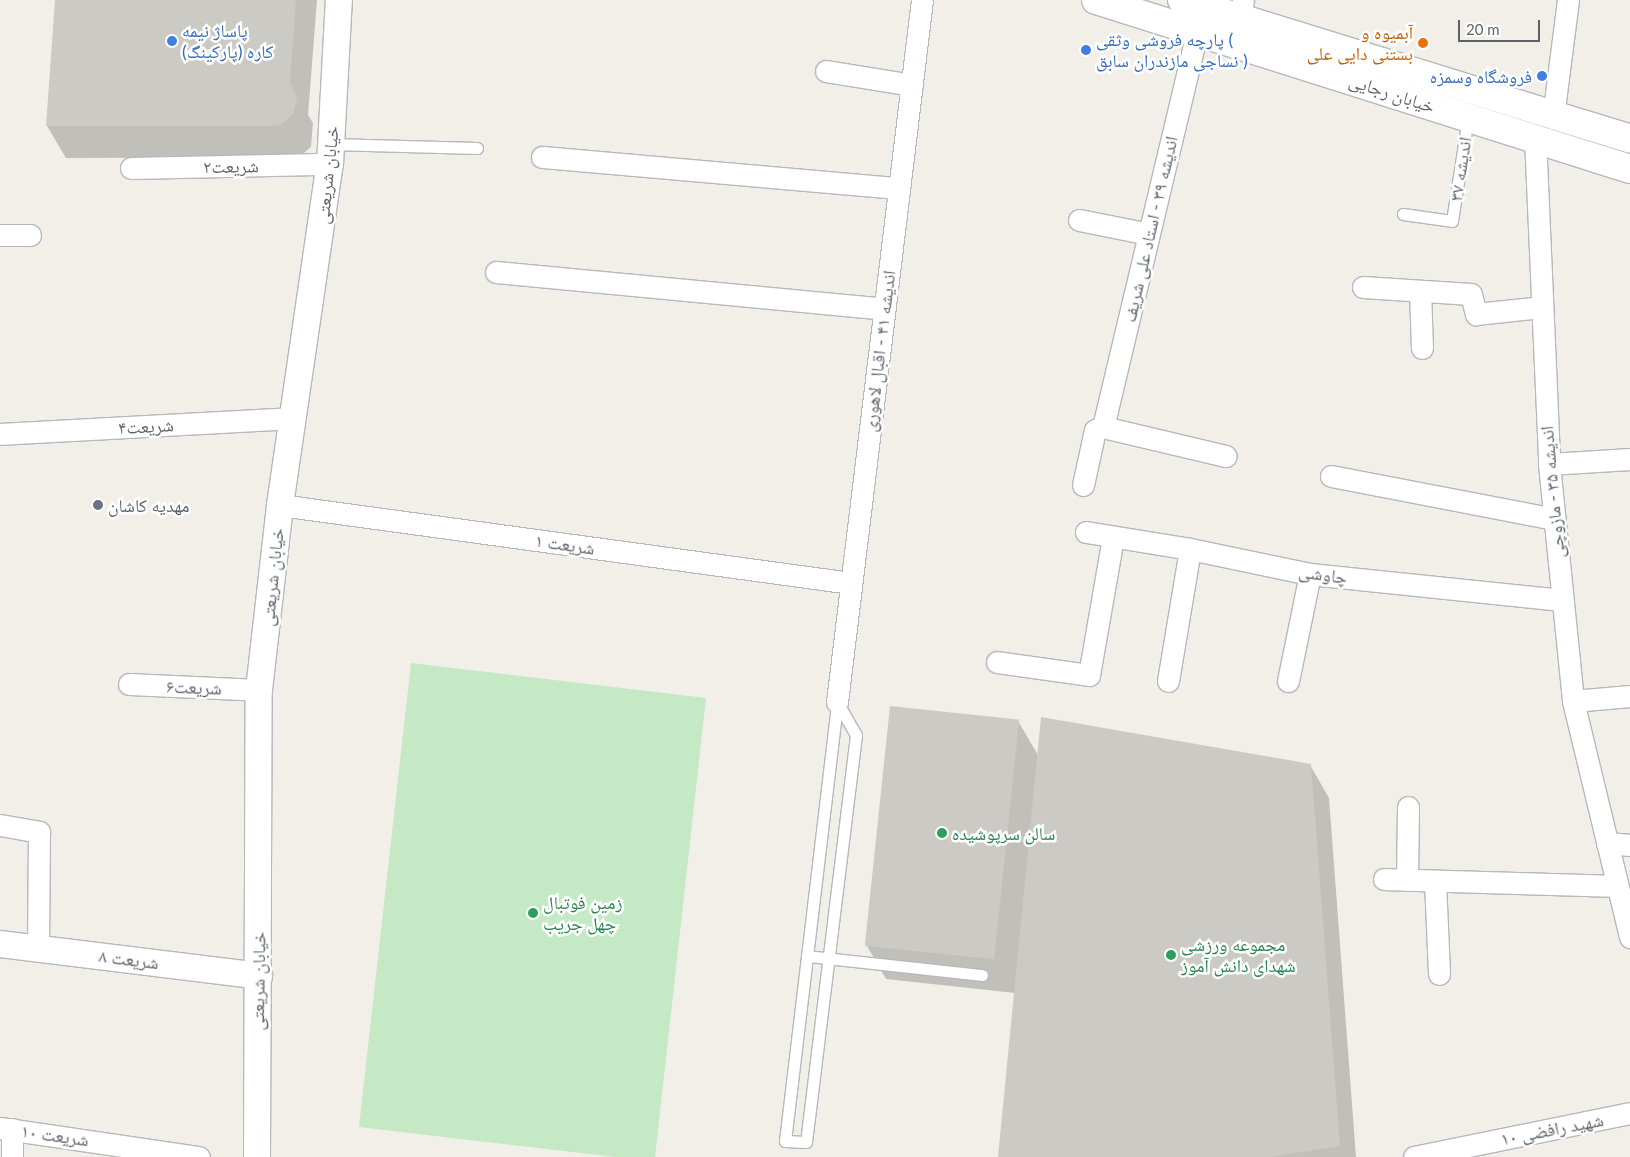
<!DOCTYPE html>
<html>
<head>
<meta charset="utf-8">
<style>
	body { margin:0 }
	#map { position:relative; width:1630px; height:1157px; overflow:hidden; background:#f1efe8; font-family:Lato,"Noto Naskh Arabic",sans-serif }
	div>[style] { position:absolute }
	.green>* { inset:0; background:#c5e8c5 }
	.shadow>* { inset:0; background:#0003 }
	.building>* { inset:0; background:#cccac5; transform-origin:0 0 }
	.roads { filter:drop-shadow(1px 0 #b5b8bc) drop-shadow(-1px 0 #b5b8bc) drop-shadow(0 1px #b5b8bc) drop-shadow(0 -1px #b5b8bc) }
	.service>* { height:11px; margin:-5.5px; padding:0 5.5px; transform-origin:5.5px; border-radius:5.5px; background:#fff }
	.minor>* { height:21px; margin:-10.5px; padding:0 10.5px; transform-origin:10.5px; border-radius:10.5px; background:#fff }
	.tertiary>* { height:26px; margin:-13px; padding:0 13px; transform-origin:13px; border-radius:13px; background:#fff }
	.secondary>* { height:28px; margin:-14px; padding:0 14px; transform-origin:14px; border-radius:14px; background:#fff }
	.dots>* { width:14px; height:14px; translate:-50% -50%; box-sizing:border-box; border:2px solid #fff; border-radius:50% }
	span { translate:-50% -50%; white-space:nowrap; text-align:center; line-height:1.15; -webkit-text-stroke:5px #fff; paint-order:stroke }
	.shop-label { font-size:18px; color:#366cbe }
	.left { translate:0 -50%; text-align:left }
	.right { translate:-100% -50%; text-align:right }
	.food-label { font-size:18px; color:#c56008 }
	.street-label { font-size:18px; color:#5f6368 }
	.worship-label { font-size:18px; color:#5b616d }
	.leisure-label { font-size:18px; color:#27864d }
	.scale { position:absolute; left:1458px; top:20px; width:82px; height:22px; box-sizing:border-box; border:2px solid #5f6368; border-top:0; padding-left:6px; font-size:15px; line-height:18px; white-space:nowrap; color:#5f6368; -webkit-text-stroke:4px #fff; paint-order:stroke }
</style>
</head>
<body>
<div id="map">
	<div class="green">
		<i style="clip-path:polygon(411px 663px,706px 698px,655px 1157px,615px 1157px,359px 1127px)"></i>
	</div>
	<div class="shadow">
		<i style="clip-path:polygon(56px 0,317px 0,308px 115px,313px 123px,311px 147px,299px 157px,66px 158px,47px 126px)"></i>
		<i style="clip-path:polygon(1018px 721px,1038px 755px,1310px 765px,1329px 798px,1356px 1157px,999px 1157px,1015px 993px,886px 979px,867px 946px)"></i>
	</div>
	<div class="building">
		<i style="clip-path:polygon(55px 0,296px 0,290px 82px,297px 98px,293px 114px,280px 125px,272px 126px,46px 126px)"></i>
		<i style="left:890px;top:706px;width:130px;height:241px;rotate:6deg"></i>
		<i style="clip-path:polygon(1041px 717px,1311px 764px,1340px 1146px,1270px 1157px,998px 1157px)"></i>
	</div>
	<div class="roads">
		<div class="service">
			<i style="left:331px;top:144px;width:146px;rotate:1.6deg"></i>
			<i style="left:1403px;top:214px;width:49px;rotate:8.1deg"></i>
			<i style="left:1452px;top:221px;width:104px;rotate:-81.2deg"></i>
			<i style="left:837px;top:702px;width:38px;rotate:60deg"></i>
			<i style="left:856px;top:735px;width:410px;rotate:97deg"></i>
			<i style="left:806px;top:1142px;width:21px;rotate:-177deg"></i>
			<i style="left:785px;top:1141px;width:442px;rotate:-83.2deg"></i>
			<i style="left:807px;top:956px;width:176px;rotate:6.2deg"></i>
		</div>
		<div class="minor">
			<i style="left:1239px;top:18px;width:18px;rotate:-77deg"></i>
			<i style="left:826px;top:71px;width:87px;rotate:9.2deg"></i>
			<i style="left:1553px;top:117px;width:118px;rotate:-82.7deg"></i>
			<i style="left:1535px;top:137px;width:327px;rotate:87.5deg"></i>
			<i style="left:1549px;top:464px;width:238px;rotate:84.2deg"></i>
			<i style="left:1573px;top:701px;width:243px;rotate:76.4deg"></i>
			<i style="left:542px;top:157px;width:358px;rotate:5deg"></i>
			<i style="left:131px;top:168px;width:199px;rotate:-1.2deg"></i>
			<i style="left:1079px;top:220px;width:71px;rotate:11.3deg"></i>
			<i style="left:0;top:235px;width:30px"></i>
			<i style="left:496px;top:272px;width:390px;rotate:5.4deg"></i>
			<i style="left:1363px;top:287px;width:108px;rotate:3.7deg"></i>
			<i style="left:1471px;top:294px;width:21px;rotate:76deg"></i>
			<i style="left:1476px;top:314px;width:65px;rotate:-6.1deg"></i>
			<i style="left:1420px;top:291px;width:57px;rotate:88deg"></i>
			<i style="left:1103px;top:427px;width:407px;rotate:-76.6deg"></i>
			<i style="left:0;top:434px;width:293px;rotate:-3.1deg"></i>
			<i style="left:1549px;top:464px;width:81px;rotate:-3.5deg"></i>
			<i style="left:1331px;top:476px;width:227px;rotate:10.9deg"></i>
			<i style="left:1083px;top:485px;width:56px;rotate:-77.7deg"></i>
			<i style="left:1095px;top:430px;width:9px;rotate:-21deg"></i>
			<i style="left:1103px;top:427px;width:126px;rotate:13.3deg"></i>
			<i style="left:280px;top:505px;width:576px;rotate:7.78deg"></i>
			<i style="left:1086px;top:532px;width:105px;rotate:9.3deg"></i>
			<i style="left:1190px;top:549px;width:123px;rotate:11.8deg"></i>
			<i style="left:1310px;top:574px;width:253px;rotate:5.9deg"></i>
			<i style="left:997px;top:662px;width:93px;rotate:8deg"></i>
			<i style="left:1089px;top:675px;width:140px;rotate:-80.1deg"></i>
			<i style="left:1168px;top:681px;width:134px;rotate:-80.5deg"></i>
			<i style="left:1288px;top:681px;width:109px;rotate:-78.4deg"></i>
			<i style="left:129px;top:684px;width:130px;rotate:2.6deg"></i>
			<i style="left:1573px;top:701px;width:57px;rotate:-5deg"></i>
			<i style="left:837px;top:702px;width:707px;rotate:-83.1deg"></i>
			<i style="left:0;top:825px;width:40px;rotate:10deg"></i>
			<i style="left:39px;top:832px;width:115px;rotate:90.5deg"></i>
			<i style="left:1607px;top:843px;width:23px;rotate:5deg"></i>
			<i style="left:1384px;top:879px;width:233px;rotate:1.7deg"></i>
			<i style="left:1407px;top:880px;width:73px;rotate:-89.2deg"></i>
			<i style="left:1435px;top:881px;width:93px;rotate:87.5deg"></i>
			<i style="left:0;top:1128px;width:201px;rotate:8.3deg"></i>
			<i style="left:12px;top:1129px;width:28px;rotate:90deg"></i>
			<i style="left:1414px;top:1157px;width:220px;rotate:-11.5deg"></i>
		</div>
		<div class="tertiary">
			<i style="left:0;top:944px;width:261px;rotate:7deg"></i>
			<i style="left:257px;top:1157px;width:467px;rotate:-89.8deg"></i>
			<i style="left:259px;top:690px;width:186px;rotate:-83.5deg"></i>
			<i style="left:280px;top:505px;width:345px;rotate:-81.7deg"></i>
			<i style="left:330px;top:164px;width:164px;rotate:-86.9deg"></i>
		</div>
		<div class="secondary">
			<i style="left:1096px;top:0;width:560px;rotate:17.56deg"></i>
			<i style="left:1182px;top:0;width:469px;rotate:17.2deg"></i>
		</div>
	</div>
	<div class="dots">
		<i style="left:172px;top:41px;background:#3f7fe0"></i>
		<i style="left:1423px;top:43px;background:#e8710a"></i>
		<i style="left:1086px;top:50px;background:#3f7fe0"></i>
		<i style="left:1542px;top:76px;background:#3f7fe0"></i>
		<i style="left:98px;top:505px;background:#6b7280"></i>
		<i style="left:942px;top:833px;background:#2e9e5b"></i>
		<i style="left:533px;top:913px;background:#2e9e5b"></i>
		<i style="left:1171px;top:955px;background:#2e9e5b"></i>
	</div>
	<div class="shop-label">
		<span class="left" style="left:182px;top:41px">پاساژ نیمه<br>کاره (پارکینگ)</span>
		<span class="left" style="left:1096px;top:50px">پارچه فروشی وثقی (<br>نساجی مازندران سابق )</span>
		<span class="right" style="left:1532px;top:76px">فروشگاه وسمزه</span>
	</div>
	<div class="food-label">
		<span class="right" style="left:1413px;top:43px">آبمیوه و<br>بستنی دایی علی</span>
	</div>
	<div class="street-label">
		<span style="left:1392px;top:93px;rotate:18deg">خیابان رجایی</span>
		<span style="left:231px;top:166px;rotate:-1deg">شریعت۲</span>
		<span style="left:1460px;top:169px;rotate:-81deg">اندیشه ۳۷</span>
		<span style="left:327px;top:175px;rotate:-84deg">خیابان شریعتی</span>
		<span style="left:1150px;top:229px;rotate:-77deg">اندیشه ۳۹ - استاد علی شریف</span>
		<span style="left:879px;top:351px;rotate:-83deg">اندیشه ۴۱ - اقبال لاهوری</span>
		<span style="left:146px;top:426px;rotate:-3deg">شریعت۴</span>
		<span style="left:1552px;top:492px;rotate:-95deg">اندیشه ۳۵ - مازوچی</span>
		<span style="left:565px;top:544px;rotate:8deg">شریعت ۱</span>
		<span style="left:1323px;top:574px;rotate:8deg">چاوشی</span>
		<span style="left:272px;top:577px;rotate:-84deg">خیابان شریعتی</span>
		<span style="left:194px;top:687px;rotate:2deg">شریعت۶</span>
		<span style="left:129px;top:959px;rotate:7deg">شریعت ۸</span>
		<span style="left:258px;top:981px;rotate:-89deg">خیابان شریعتی</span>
		<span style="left:1552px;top:1129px;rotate:-11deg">شهید رافضی ۱۰</span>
		<span style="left:55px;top:1135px;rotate:8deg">شریعت ۱۰</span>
	</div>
	<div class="worship-label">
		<span class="left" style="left:108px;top:505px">مهدیه کاشان</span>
	</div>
	<div class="leisure-label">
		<span class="left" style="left:952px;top:833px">سالن سرپوشیده</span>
		<span class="left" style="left:543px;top:913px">زمین فوتبال<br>چهل جریب</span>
		<span class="left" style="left:1181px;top:955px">مجموعه ورزشی<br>شهدای دانش آموز</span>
	</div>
	<div class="scale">20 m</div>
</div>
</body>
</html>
